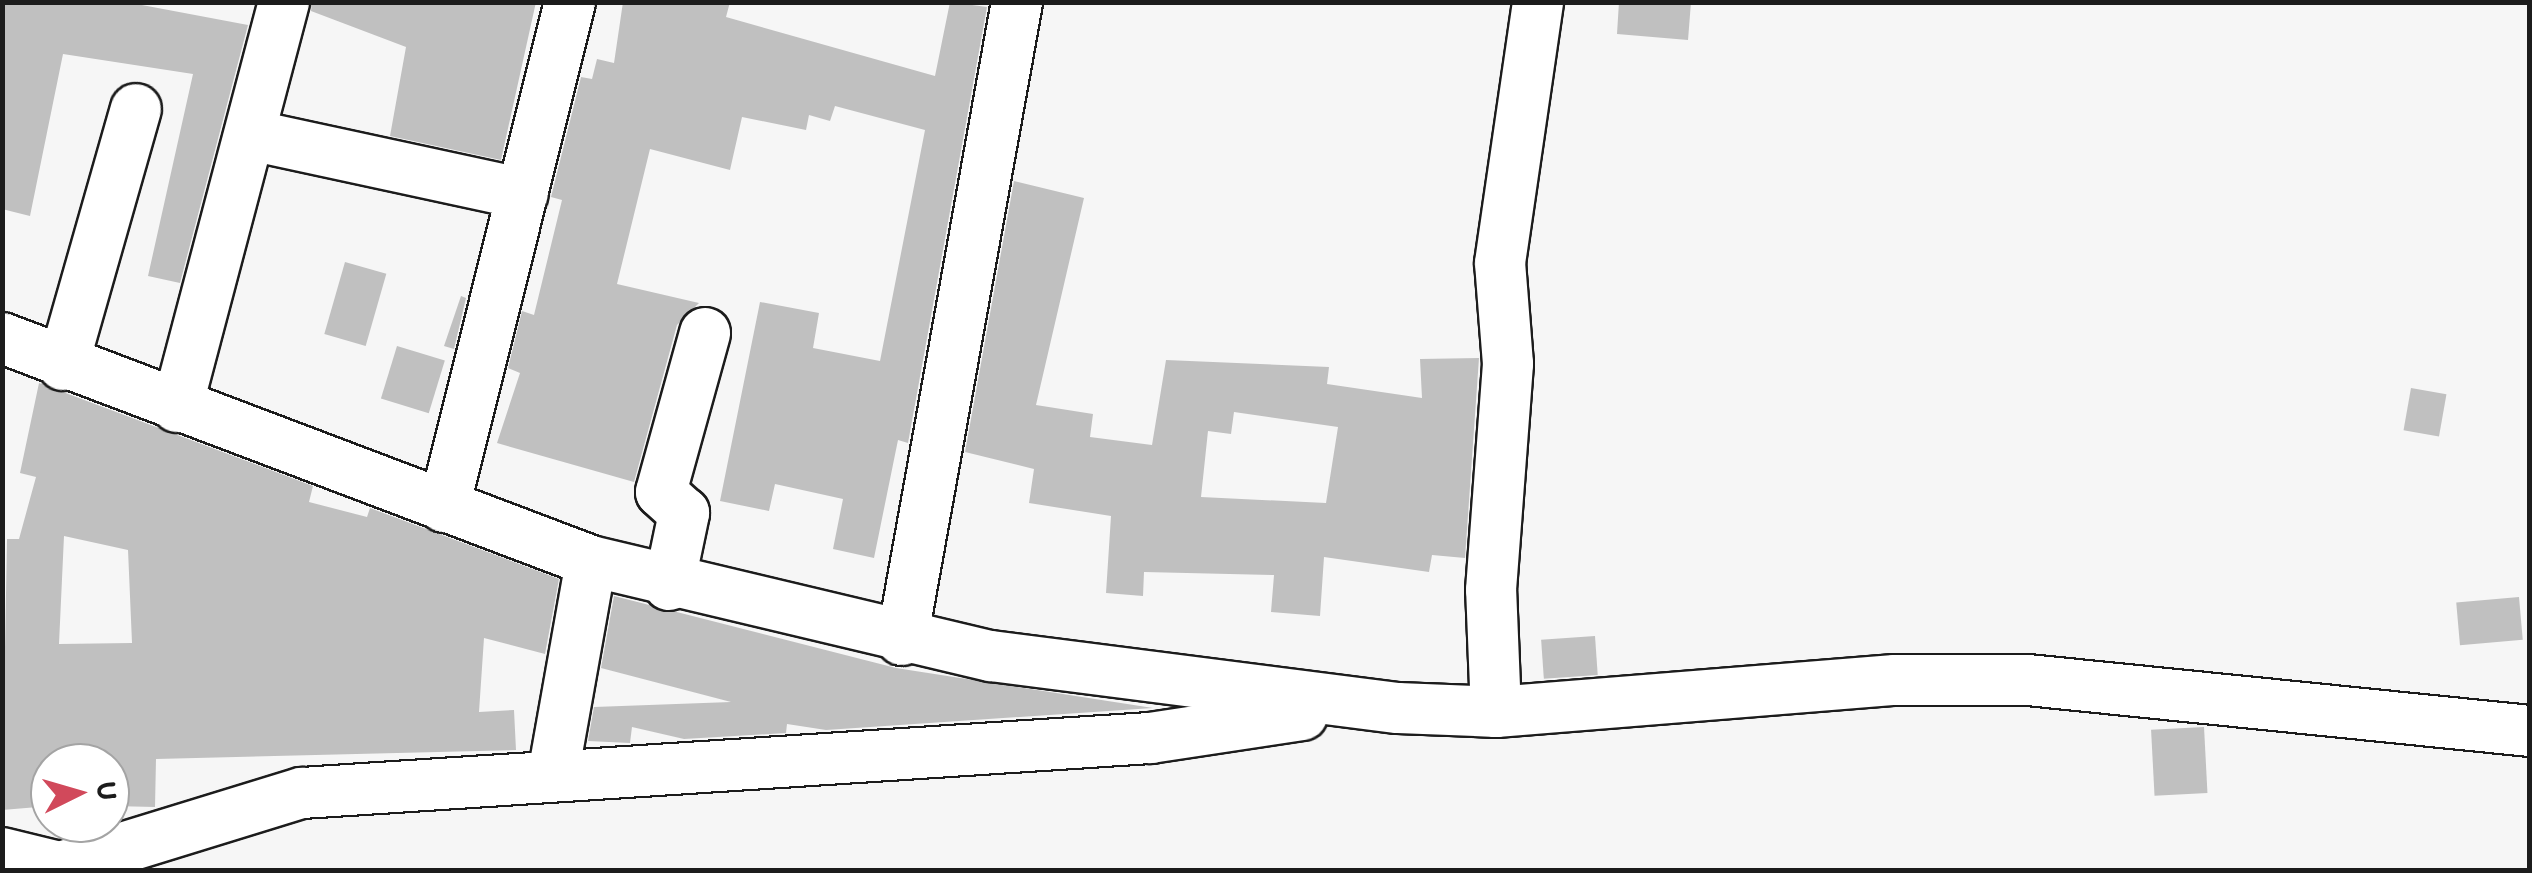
<!DOCTYPE html>
<html>
<head>
<meta charset="utf-8">
<style>
	body { margin:0 }
	#map { position:relative; width:2532px; height:873px; overflow:hidden; background:#f6f6f6; font-family:Itim,sans-serif }
	div>[style] { position:absolute }
	.building>* { inset:0; background:#c0c0c0; transform-origin:0 0 }
	.roads { filter:drop-shadow(2px 0 #1c1c1c) drop-shadow(-2px 0 #1c1c1c) drop-shadow(0 2px #1c1c1c) drop-shadow(0 -2px #1c1c1c) }
	.minor>* { height:50px; margin:-25px; padding:0 25px; transform-origin:25px; border-radius:25px; background:#fff }
	span { translate:-50% -50%; white-space:nowrap; text-align:center; line-height:1.15; -webkit-text-stroke:8px #fff; paint-order:stroke }
	.frame { position:absolute; inset:0; border:5px solid #1c1c1c; pointer-events:none }
	.north { position:absolute; left:30px; top:743px; width:100px; height:100px; box-sizing:border-box; background:#fff; border:2px solid #a4a4a4; border-radius:50%; rotate:85deg; font-size:28px; font-weight:700; line-height:40px; text-align:center; color:#1c1c1c }
	.north::after { content:''; display:block; margin:auto; width:35px; height:45px; background:#d1495b; clip-path:polygon(50% 0,100% 100%,50% 72%,0 100%) }
</style>
</head>
<body>
<div id="map">
	<div class="building">
		<i style="clip-path:polygon(2px 2px,126px 2px,248px 25px,180px 283px,148px 276px,193px 74px,63px 54px,30px 216px,2px 209px)"></i>
		<i style="clip-path:polygon(312px 2px,536px 2px,501px 160px,390px 136px,406px 47px,311px 11px)"></i>
		<i style="clip-path:polygon(623px 2px,730px 2px,726px 17px,935px 76px,950px 2px,987px 7px,908px 443px,898px 440px,874px 558px,833px 549px,843px 499px,775px 484px,769px 511px,720px 501px,760px 302px,819px 313px,813px 348px,880px 361px,925px 130px,835px 106px,830px 121px,809px 115px,806px 130px,742px 117px,730px 170px,650px 149px,617px 284px,699px 303px,677px 325px,634px 482px,497px 443px,520px 373px,508px 368px,522px 311px,534px 315px,562px 200px,551px 197px,581px 77px,592px 79px,597px 59px,614px 63px)"></i>
		<i style="clip-path:polygon(1619px 2px,1691px 2px,1688px 40px,1617px 34px)"></i>
		<i style="clip-path:polygon(evenodd,1014px 181px,1084px 198px,1036px 405px,1093px 414px,1090px 437px,1152px 445px,1166px 360px,1329px 367px,1327px 384px,1422px 398px,1420px 359px,1479px 358px,1465px 558px,1432px 555px,1429px 572px,1324px 557px,1320px 616px,1271px 612px,1274px 575px,1144px 572px,1143px 596px,1106px 593px,1111px 516px,1029px 503px,1034px 469px,965px 452px,1014px 181px,1234px 412px,1338px 427px,1326px 503px,1201px 497px,1208px 431px,1231px 434px,1234px 412px)"></i>
		<i style="left:345px;top:262px;width:43px;height:75px;rotate:16deg"></i>
		<i style="clip-path:polygon(461px 296px,466px 298px,454px 349px,444px 346px)"></i>
		<i style="left:397px;top:346px;width:50px;height:55px;rotate:17deg"></i>
		<i style="clip-path:polygon(evenodd,39px 383px,313px 486px,309px 502px,367px 517px,370px 508px,559px 579px,545px 654px,484px 638px,479px 712px,514px 710px,516px 750px,156px 759px,155px 807px,112px 806px,113px 763px,50px 763px,50px 806px,2px 810px,7px 539px,19px 539px,36px 477px,20px 473px,39px 383px,64px 536px,128px 550px,132px 643px,59px 644px,64px 536px)"></i>
		<i style="left:2411px;top:388px;width:36px;height:43px;rotate:10deg"></i>
		<i style="clip-path:polygon(614px 596px,896px 668px,1153px 708px,826px 730px,787px 724px,786px 733px,684px 739px,632px 727px,630px 743px,588px 741px,594px 707px,731px 702px,601px 668px)"></i>
		<i style="left:2519px;top:597px;width:43px;height:63px;rotate:85deg"></i>
		<i style="left:1595px;top:636px;width:39px;height:54px;rotate:86deg"></i>
		<i style="left:2204px;top:727px;width:66px;height:53px;rotate:87deg"></i>
	</div>
	<div class="roads">
		<div class="minor">
			<i style="left:251px;top:135px;width:278px;rotate:12.2deg"></i>
			<i style="left:2px;top:338px;width:630px;rotate:20.74deg"></i>
			<i style="left:591px;top:561px;width:411px;rotate:13.4deg"></i>
			<i style="left:991px;top:656px;width:410px;rotate:7.3deg"></i>
			<i style="left:1398px;top:708px;width:98px;rotate:2.3deg"></i>
			<i style="left:1496px;top:712px;width:400px;rotate:-4.6deg"></i>
			<i style="left:1895px;top:680px;width:133px"></i>
			<i style="left:2028px;top:680px;width:505px;rotate:5.8deg"></i>
			<i style="left:63px;top:365px;width:266px;rotate:-74.1deg"></i>
			<i style="left:177px;top:407px;width:419px;rotate:-75.2deg"></i>
			<i style="left:444px;top:507px;width:520px;rotate:-75.99deg"></i>
			<i style="left:669px;top:585px;width:74px;rotate:-78.2deg"></i>
			<i style="left:684px;top:513px;width:31px;rotate:-138deg"></i>
			<i style="left:661px;top:492px;width:165px;rotate:-74.5deg"></i>
			<i style="left:902px;top:640px;width:648px;rotate:-79.78deg"></i>
			<i style="left:1496px;top:712px;width:122px;rotate:-92.3deg"></i>
			<i style="left:1491px;top:590px;width:227px;rotate:-85.7deg"></i>
			<i style="left:1508px;top:364px;width:101px;rotate:-94.5deg"></i>
			<i style="left:1500px;top:263px;width:264px;rotate:-81.7deg"></i>
			<i style="left:553px;top:775px;width:217px;rotate:-79.9deg"></i>
			<i style="left:2px;top:853px;width:59px;rotate:13.8deg"></i>
			<i style="left:51px;top:870px;width:263px;rotate:-17.1deg"></i>
			<i style="left:302px;top:793px;width:850px;rotate:-3.71deg"></i>
			<i style="left:1150px;top:738px;width:154px;rotate:-8.6deg"></i>
		</div>
	</div>
	<div class="frame"></div>
	<div class="north">U</div>
</div>
</body>
</html>
